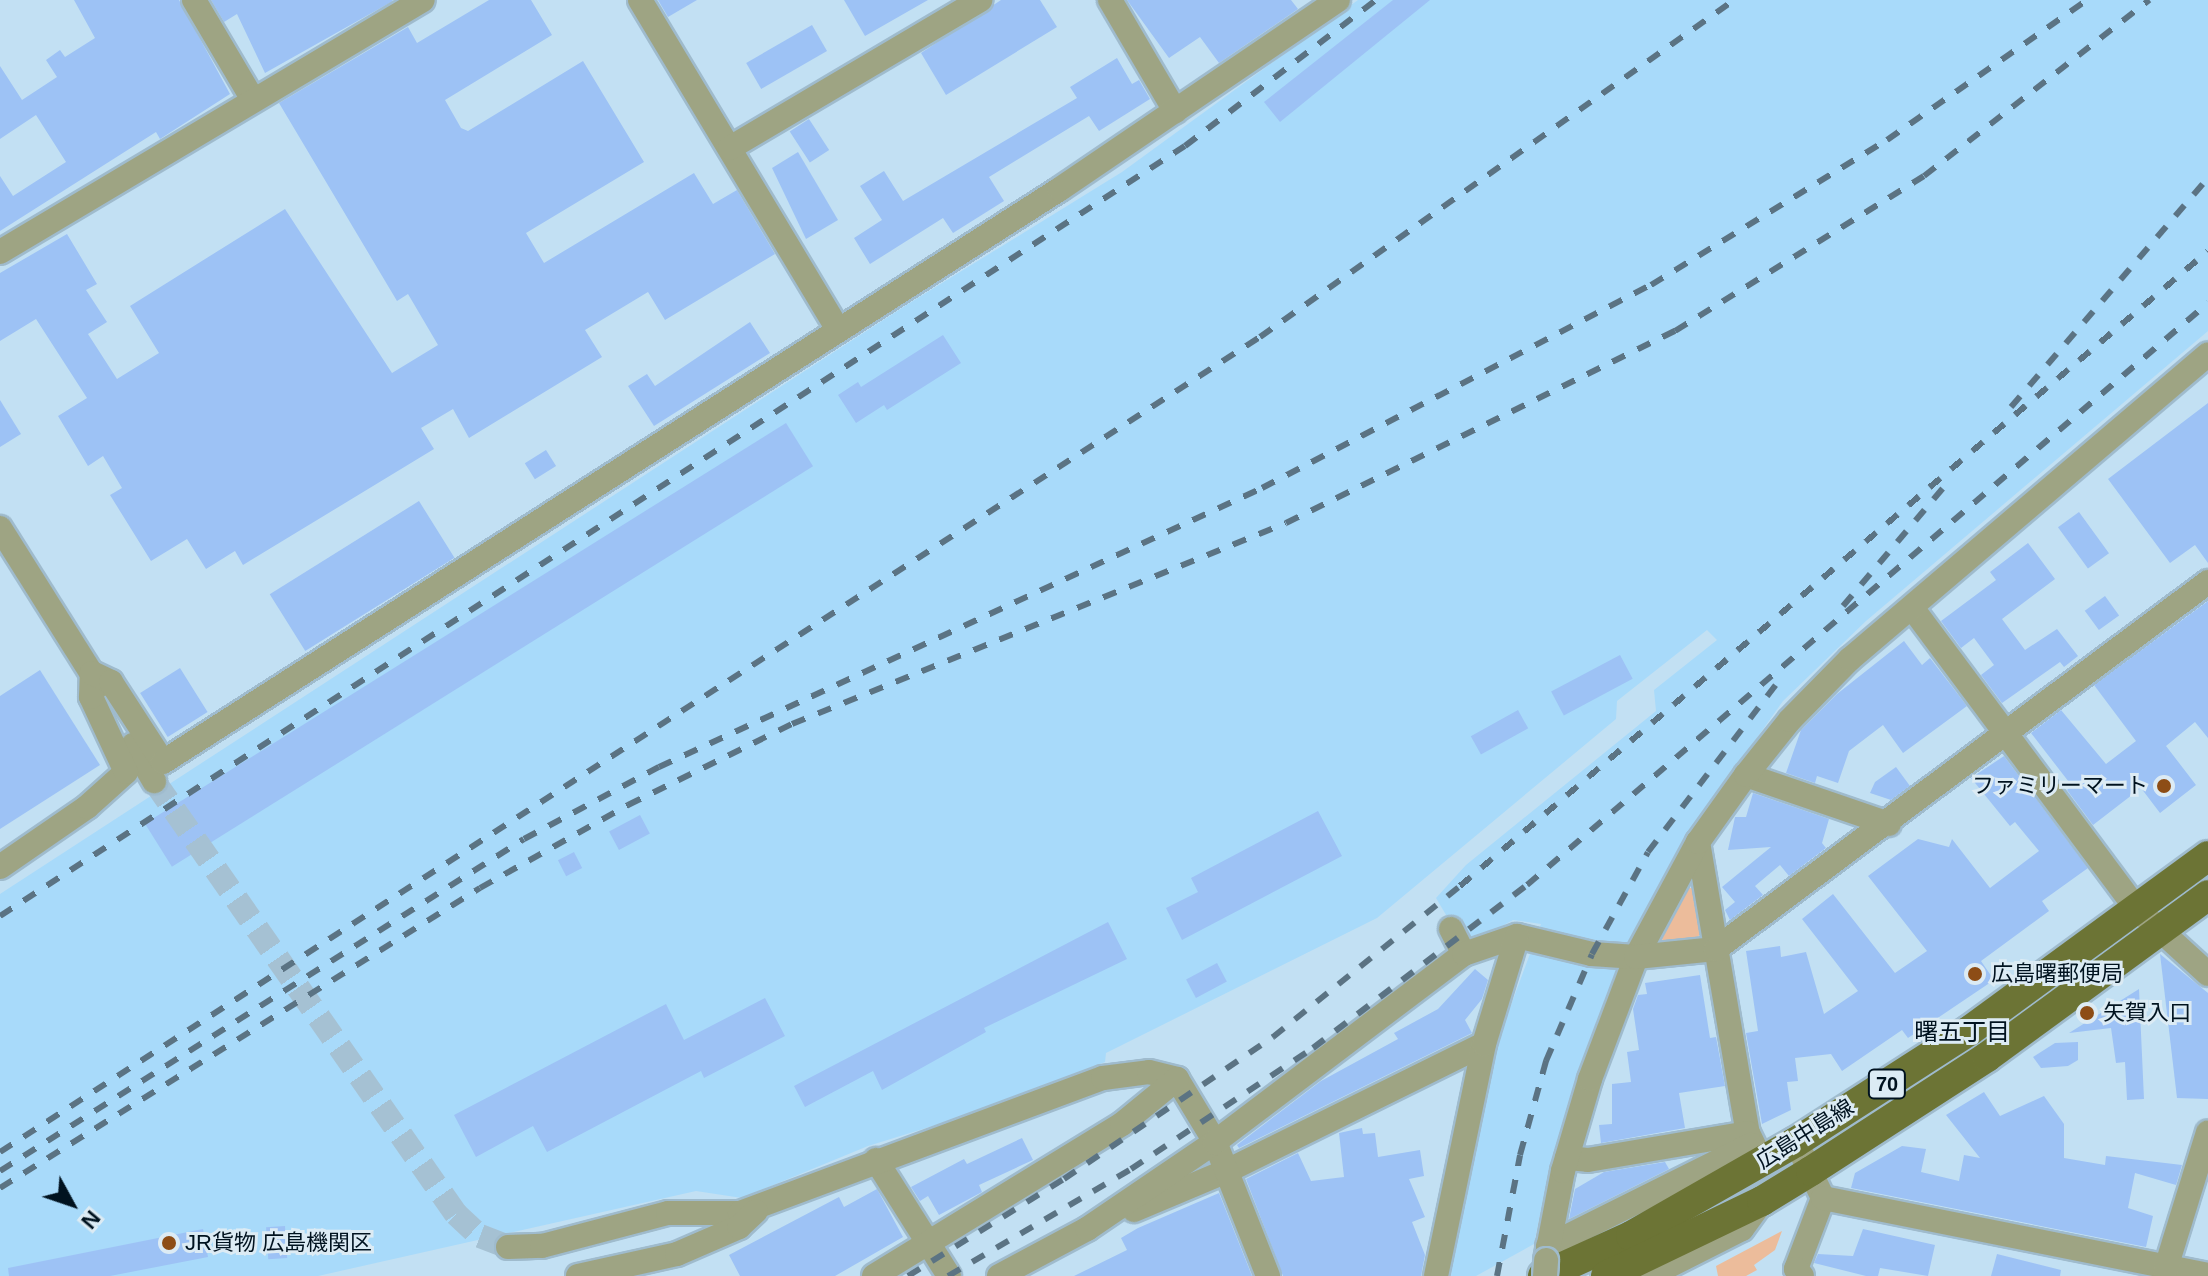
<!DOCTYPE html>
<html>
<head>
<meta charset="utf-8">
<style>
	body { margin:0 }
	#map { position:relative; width:2208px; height:1276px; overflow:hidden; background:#c2e0f3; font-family:Helvetica,"Noto Sans JP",sans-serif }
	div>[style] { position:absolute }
	.built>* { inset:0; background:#a8dafa }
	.green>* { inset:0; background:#ecbc9b }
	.building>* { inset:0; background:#9dc2f5; transform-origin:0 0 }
	.minor-tunnel>* { height:24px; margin-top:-12px; transform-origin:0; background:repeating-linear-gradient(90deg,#a5c1d3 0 24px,transparent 0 36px) }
	.roads { filter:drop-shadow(2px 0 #9fbbcd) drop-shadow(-2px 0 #9fbbcd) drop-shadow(0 2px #9fbbcd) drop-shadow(0 -2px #9fbbcd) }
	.minor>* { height:24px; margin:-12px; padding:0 12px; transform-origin:12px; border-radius:12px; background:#9ea483 }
	.major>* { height:30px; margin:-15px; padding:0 15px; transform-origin:15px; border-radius:15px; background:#6c7435 }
	.rail>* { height:6px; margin-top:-3px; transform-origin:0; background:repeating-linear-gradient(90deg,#5b7383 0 14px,transparent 0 28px) }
	.bridges { filter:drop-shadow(2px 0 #9fbbcd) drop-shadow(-2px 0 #9fbbcd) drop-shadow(0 2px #9fbbcd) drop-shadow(0 -2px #9fbbcd) }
	.minor-bridge>* { height:24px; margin:-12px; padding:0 12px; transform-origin:12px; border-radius:12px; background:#9ea483 }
	.dots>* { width:22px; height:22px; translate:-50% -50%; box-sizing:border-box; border:4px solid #dcebf4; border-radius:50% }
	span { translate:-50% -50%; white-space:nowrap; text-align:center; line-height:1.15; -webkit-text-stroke:6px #dcebf4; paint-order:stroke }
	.shield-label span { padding:2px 6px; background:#dcebf4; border:2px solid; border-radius:6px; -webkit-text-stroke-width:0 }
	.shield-label { font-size:20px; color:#00121f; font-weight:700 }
	.poi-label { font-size:22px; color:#00121f }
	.right { translate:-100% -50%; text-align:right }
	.left { translate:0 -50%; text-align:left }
	.street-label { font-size:22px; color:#00121f }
	.neighbourhood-label { font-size:24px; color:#00121f }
	.north { position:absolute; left:32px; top:1164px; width:80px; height:80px; -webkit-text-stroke:6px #dcebf4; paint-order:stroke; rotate:130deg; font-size:22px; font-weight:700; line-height:32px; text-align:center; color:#00121f }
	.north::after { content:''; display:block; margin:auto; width:28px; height:36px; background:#00121f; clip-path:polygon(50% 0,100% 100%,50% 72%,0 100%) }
</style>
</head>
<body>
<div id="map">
	<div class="built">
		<i style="clip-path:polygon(1358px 0,2208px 0,2208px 331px,1866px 621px,1783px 701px,1697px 823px,1631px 947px,1552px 1158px,1534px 1244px,1476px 1276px,1451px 1276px,1460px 1185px,1491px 1059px,1541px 924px,1513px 920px,1465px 947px,1436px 898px,1466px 865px,1656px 711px,1654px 690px,1717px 640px,1707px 630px,1617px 701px,1616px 719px,1377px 918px,1106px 1053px,1105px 1062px,978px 1112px,868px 1146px,742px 1198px,696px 1191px,318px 1276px,0 1276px,0 894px,908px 304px,1122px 172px)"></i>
	</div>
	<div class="green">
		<i style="clip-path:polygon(1686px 887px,1695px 889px,1703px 931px,1695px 940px,1663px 941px,1660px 935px)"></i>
		<i style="clip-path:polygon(1782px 1231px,1775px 1250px,1754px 1265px,1757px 1270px,1746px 1276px,1718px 1276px,1716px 1266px)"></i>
	</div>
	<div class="building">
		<i style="clip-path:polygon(74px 0,179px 0,230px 94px,160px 139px,156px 132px,0 231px,0 176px,13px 196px,66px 162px,36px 115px,0 139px,0 66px,22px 100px,57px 77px,46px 60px,60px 50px,65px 57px,95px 38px)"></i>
		<i style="clip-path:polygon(211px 0,392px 0,393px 1px,265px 73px,237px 14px,224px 22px)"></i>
		<i style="clip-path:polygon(489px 0,531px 0,552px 35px,445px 100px,461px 128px,468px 131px,583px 61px,644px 162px,526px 233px,544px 263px,694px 173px,713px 204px,737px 190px,775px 254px,665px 320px,648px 292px,585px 330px,602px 357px,469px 438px,453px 409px,421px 428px,434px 449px,243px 565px,235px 551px,206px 569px,187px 539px,151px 561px,110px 495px,122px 488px,103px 456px,88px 466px,58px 416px,87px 398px,36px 319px,0 341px,0 273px,67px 234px,97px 284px,86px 290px,107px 322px,88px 334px,117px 379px,159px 353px,130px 306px,285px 209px,392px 373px,438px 345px,408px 294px,397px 301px,279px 103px,408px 27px,417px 43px)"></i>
		<i style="clip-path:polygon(658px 0,697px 0,668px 17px)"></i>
		<i style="clip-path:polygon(844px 0,928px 0,865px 36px)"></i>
		<i style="clip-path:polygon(1001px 0,1040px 0,1057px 27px,946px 95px,921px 53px)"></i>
		<i style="clip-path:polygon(1127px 0,1291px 0,1298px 9px,1219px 63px,1200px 37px,1169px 58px)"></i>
		<i style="clip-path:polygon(1393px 0,1430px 0,1280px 122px,1264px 102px)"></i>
		<i style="left:812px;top:25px;width:30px;height:76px;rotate:60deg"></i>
		<i style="clip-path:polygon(1117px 58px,1132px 84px,1139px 80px,1150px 99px,1099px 131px,1089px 116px,989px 177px,1004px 201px,953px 233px,943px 218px,870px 264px,854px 238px,882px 220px,860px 186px,884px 171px,903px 201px,1077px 98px,1070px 87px)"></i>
		<i style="left:809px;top:119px;width:37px;height:23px;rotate:57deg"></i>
		<i style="clip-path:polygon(798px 152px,838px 220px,806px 239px,772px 168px)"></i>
		<i style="clip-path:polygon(750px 322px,770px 353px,654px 426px,628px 386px,647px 374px,655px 386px)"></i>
		<i style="clip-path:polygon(943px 335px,961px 363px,887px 410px,884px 405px,856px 423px,838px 395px,858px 382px,861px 387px)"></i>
		<i style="clip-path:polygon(0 400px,21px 434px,0 447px)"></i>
		<i style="clip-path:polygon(2208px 403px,2208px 563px,2195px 545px,2170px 563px,2108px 479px)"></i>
		<i style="left:786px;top:423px;width:51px;height:756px;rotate:58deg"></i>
		<i style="left:546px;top:450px;width:19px;height:25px;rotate:58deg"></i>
		<i style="left:419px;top:501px;width:67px;height:176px;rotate:58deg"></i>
		<i style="left:2079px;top:512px;width:51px;height:26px;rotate:54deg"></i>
		<i style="clip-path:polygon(2028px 543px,2055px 579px,2002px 619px,2025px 650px,2057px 629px,2078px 656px,2064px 667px,2060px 662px,2002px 703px,1981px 675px,1994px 665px,1974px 638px,1961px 648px,1941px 621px,1996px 580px,1990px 572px)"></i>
		<i style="left:2105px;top:596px;width:24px;height:25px;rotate:54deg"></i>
		<i style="clip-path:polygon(2208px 601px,2208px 738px,2195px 722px,2166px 746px,2196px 785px,2160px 813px,2141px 788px,2093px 825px,2067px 790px,2072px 786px,2031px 733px,2061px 710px,2106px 764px,2136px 741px,2094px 685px)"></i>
		<i style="clip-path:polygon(1904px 641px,1922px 665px,1930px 658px,1967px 706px,1903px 753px,1883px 725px,1849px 751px,1838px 783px,1817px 776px,1815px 783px,1786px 773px,1801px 730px,1837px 694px)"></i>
		<i style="left:1620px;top:655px;width:27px;height:78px;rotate:62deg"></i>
		<i style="left:180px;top:668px;width:52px;height:47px;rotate:58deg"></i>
		<i style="clip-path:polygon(40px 670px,100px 765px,0 829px,0 696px)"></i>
		<i style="left:1518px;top:710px;width:21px;height:54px;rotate:61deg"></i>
		<i style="clip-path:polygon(2004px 756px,2088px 868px,2042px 901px,2049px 911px,1981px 961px,1994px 980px,1908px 1038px,1902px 1030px,1842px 1071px,1831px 1054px,1795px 1058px,1798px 1081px,1787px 1082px,1791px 1110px,1762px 1124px,1746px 1033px,1758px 1031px,1746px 951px,1780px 946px,1781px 957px,1806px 952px,1824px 1014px,1858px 991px,1802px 919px,1833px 894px,1895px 973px,1927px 951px,1868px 876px,1918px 839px,1949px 847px,1952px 839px,1990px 888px,2039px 851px,2015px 822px,2010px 826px,1971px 778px)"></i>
		<i style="clip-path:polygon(1896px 767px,1910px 786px,1891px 800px,1870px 793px,1875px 782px)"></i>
		<i style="clip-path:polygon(1753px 793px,1829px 819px,1822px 843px,1826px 848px,1789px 876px,1780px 865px,1755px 886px,1763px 895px,1730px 920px,1725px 910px,1735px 902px,1722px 887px,1771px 847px,1728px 850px,1735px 817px,1746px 817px)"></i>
		<i style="clip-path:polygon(1318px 811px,1342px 856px,1182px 940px,1166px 908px,1198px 892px,1191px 878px)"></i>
		<i style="left:640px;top:815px;width:21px;height:35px;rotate:62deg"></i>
		<i style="left:574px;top:852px;width:18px;height:18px;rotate:63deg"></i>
		<i style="clip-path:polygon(1108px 922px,1127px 959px,984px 1028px,986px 1032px,882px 1090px,873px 1071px,805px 1107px,794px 1086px)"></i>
		<i style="clip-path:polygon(2160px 954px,2208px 993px,2208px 1099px,2177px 1098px)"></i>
		<i style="left:1217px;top:963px;width:21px;height:35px;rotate:62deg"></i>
		<i style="clip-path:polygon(1475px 969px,1488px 980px,1482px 999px,1465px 1020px,1472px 1033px,1239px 1148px,1237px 1145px,1321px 1081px,1398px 1039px,1394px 1033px,1438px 1009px)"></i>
		<i style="clip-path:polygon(1700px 975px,1710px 1038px,1716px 1037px,1725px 1086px,1679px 1093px,1685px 1128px,1601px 1143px,1599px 1125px,1612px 1124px,1612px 1084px,1631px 1082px,1627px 1052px,1639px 1050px,1633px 1009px,1638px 995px,1647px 994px,1645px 983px)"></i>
		<i style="clip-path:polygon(2139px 989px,2144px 1099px,2127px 1100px,2125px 1062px,2116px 1063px,2111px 1028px,2069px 1033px)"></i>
		<i style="clip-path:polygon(765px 998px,785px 1036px,704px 1078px,701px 1071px,547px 1152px,533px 1126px,476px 1157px,454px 1115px,666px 1004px,684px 1040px)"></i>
		<i style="clip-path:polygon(2078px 1042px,2078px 1060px,2068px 1066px,2041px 1068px,2033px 1057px,2055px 1043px)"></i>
		<i style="clip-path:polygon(1984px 1092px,2000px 1116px,2044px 1096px,2064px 1124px,2064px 1158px,2105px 1165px,2106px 1156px,2182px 1165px,2176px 1185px,2135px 1173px,2128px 1208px,2153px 1216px,2146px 1247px,1851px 1188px,1855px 1173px,1902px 1146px,1926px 1149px,1921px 1172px,1959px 1181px,1964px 1155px,1980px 1158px,1946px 1115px)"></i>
		<i style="clip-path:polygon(1362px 1128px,1363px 1134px,1375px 1133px,1378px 1157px,1420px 1150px,1424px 1176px,1409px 1179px,1425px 1217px,1412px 1222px,1425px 1255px,1421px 1276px,1283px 1276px,1246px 1179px,1298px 1153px,1311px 1181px,1344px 1177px,1339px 1133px)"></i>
		<i style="clip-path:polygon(1022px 1138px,1033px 1160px,979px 1185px,982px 1192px,939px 1215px,928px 1196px,920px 1201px,911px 1187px,964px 1159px,967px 1164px)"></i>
		<i style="clip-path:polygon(1665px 1162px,1669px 1169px,1569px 1219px,1575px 1189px,1604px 1172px)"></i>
		<i style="clip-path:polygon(877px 1189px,903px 1237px,835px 1276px,740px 1276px,729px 1255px,839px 1197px,844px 1207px)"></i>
		<i style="clip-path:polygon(1219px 1193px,1252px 1276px,1074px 1276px,1127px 1250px,1121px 1238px,1138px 1228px)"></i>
		<i style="left:285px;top:1226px;width:32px;height:19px;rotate:86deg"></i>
		<i style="clip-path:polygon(203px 1229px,208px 1257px,110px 1276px,9px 1276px,8px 1268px)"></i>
		<i style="clip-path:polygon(1863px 1229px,1935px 1245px,1928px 1276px,1880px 1268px,1878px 1276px,1866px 1276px,1814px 1263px,1818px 1254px,1853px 1256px)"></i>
		<i style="clip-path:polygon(1997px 1254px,2061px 1270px,2060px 1276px,1991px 1276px)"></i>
	</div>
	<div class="minor-tunnel">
		<i style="left:154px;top:781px;width:528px;rotate:55.11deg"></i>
		<i style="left:456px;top:1214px;width:33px;rotate:43deg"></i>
		<i style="left:480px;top:1236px;width:30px;rotate:21deg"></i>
	</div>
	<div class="roads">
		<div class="minor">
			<i style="left:194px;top:0;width:114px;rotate:59.4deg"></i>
			<i style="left:640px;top:0;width:385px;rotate:59deg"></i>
			<i style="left:1110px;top:0;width:129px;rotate:59.6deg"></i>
			<i style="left:730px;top:148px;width:291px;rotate:-30.6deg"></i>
			<i style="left:0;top:252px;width:492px;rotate:-30.8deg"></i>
			<i style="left:0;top:528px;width:186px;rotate:57.8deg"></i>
			<i style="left:1913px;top:609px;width:374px;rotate:53.3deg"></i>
			<i style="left:2137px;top:909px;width:96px;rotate:42.5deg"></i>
			<i style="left:133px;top:745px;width:42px;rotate:59.7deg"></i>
			<i style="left:1746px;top:775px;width:151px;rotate:18.9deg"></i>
			<i style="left:1698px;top:842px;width:295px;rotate:80.3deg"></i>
			<i style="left:1748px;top:1133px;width:32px;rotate:64deg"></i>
			<i style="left:0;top:867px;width:106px;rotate:-34.6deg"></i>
			<i style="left:87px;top:807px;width:52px;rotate:-41.9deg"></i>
			<i style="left:126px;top:772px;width:83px;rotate:-115deg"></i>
			<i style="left:91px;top:697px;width:24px;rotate:-88deg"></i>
			<i style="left:92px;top:673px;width:21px;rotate:25deg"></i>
			<i style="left:111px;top:682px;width:95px;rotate:57deg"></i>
			<i style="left:163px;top:762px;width:1064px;rotate:-32.57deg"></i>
			<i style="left:1060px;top:189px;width:336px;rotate:-34.2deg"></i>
			<i style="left:1451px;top:929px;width:28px;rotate:63deg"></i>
			<i style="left:1796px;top:1142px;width:62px;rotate:64.3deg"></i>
			<i style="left:1823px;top:1198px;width:76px;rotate:110.8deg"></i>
			<i style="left:1796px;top:1269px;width:9px;rotate:49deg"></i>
			<i style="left:1567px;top:1158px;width:21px;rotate:5deg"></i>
			<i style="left:1588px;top:1160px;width:162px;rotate:-9.6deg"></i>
			<i style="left:876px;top:1160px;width:137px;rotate:57.8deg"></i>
			<i style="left:1823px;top:1198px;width:393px;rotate:11.3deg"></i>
			<i style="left:1134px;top:1210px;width:103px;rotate:-22.8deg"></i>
			<i style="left:1229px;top:1170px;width:284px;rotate:-26.3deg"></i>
			<i style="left:1548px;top:1246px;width:227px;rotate:-26.5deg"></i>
			<i style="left:508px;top:1247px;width:34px;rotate:-2deg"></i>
			<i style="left:542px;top:1246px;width:130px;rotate:-14.7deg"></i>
			<i style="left:668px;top:1213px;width:72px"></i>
			<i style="left:740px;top:1213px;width:387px;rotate:-20.4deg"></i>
			<i style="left:1103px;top:1078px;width:46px;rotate:-7.4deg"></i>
			<i style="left:1149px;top:1072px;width:29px;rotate:14deg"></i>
			<i style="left:1177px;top:1079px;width:74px;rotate:58.9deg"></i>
			<i style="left:1215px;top:1142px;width:144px;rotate:68.4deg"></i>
			<i style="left:1546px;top:1260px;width:91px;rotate:-79.2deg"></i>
			<i style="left:1563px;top:1171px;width:96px;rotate:-73.6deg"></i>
			<i style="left:1590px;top:1079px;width:130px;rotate:-69.3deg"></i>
			<i style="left:1636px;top:957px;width:131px;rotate:-61.7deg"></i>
			<i style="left:1698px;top:842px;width:82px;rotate:-54.4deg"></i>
			<i style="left:1746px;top:775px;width:70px;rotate:-51.3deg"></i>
			<i style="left:1790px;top:720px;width:86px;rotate:-45.5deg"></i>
			<i style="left:1850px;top:659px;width:470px;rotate:-40.4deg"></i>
			<i style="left:2165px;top:1271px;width:145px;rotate:-72.8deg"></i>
			<i style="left:578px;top:1276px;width:101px;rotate:-12.5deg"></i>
			<i style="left:677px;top:1254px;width:68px;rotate:-23.5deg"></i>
			<i style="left:739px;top:1227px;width:23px;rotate:-43deg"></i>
			<i style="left:874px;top:1276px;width:291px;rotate:-31.5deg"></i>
			<i style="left:1122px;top:1124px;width:71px;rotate:-39.3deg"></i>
			<i style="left:999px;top:1276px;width:100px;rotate:-28.1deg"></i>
			<i style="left:1087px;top:1229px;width:155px;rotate:-34.2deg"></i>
			<i style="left:1215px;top:1142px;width:312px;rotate:-37.1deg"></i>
			<i style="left:1464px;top:954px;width:56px;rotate:-18.8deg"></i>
			<i style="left:1517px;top:936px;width:77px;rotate:13.5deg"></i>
			<i style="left:1592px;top:954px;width:44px;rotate:3.9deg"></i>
			<i style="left:1636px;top:957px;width:80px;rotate:-5.7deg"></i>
			<i style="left:1716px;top:949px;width:614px;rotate:-36.72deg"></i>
			<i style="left:1436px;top:1276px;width:237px;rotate:-78.3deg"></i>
			<i style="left:1484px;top:1044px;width:113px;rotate:-73deg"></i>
			<i style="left:1649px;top:1276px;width:104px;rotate:-26.8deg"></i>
			<i style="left:1742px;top:1229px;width:34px;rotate:-54deg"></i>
		</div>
		<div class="major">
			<i style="left:1543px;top:1276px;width:97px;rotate:-24.4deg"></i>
			<i style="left:1631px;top:1236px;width:190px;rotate:-29.7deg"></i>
			<i style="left:1796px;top:1142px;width:206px;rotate:-32.7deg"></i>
			<i style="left:1969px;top:1031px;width:296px;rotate:-36.2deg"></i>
			<i style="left:1606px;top:1276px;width:173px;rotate:-25.7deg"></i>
			<i style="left:1762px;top:1201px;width:57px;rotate:-31.5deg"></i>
			<i style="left:1811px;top:1171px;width:210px;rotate:-32.9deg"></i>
			<i style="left:1987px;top:1057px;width:274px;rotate:-36.2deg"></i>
		</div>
	</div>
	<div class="rail">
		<i style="left:2011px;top:407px;width:302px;rotate:-49.3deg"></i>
		<i style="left:1843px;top:606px;width:156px;rotate:-49.7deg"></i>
		<i style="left:0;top:916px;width:1413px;rotate:-33.02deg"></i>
		<i style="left:1185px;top:146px;width:240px;rotate:-37.4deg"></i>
		<i style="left:0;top:1152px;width:1501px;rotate:-32.9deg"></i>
		<i style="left:1260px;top:337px;width:582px;rotate:-35.41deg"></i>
		<i style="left:0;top:1171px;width:620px;rotate:-32.36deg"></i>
		<i style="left:524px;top:839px;width:153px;rotate:-28.1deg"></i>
		<i style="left:659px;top:767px;width:664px;rotate:-24.83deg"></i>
		<i style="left:1262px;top:488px;width:439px;rotate:-27.6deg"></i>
		<i style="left:1651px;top:285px;width:277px;rotate:-31.6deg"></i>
		<i style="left:1887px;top:140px;width:244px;rotate:-35deg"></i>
		<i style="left:0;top:1188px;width:566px;rotate:-32.01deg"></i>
		<i style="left:480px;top:888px;width:170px;rotate:-29.3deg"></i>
		<i style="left:628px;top:805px;width:183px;rotate:-26.3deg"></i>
		<i style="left:792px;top:724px;width:533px;rotate:-22.14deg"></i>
		<i style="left:1286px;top:523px;width:434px;rotate:-26.3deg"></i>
		<i style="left:1675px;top:331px;width:293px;rotate:-31.9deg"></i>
		<i style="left:1924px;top:176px;width:286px;rotate:-38deg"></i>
		<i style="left:908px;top:1276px;width:184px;rotate:-31.9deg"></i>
		<i style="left:1064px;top:1179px;width:253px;rotate:-34.2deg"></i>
		<i style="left:1273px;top:1037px;width:240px;rotate:-38.9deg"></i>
		<i style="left:1460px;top:886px;width:981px;rotate:-40.33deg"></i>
		<i style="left:948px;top:1276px;width:212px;rotate:-30.3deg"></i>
		<i style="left:1131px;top:1169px;width:219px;rotate:-33.6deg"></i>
		<i style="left:1313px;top:1048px;width:269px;rotate:-37.3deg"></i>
		<i style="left:1527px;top:885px;width:896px;rotate:-40.52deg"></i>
		<i style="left:1497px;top:1276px;width:123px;rotate:-79.2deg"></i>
		<i style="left:1520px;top:1155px;width:98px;rotate:-74.5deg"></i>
		<i style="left:1546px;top:1061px;width:116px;rotate:-66.7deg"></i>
		<i style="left:1592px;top:954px;width:116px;rotate:-61.2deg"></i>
		<i style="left:1648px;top:852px;width:214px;rotate:-52.6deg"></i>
	</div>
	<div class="bridges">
		<div class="minor-bridge">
			<i style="left:1545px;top:1276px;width:16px;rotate:-86deg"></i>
		</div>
	</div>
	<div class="dots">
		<i style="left:2164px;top:786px;background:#8d4d16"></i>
		<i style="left:1975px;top:974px;background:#8d4d16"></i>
		<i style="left:2087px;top:1013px;background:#8d4d16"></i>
		<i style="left:169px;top:1243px;background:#8d4d16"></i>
	</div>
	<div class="shield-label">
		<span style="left:1887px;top:1084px">70</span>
	</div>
	<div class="poi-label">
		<span class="right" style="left:2148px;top:786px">ファミリーマート</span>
		<span class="left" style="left:1991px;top:974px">広島曙郵便局</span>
		<span class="left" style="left:2103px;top:1013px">矢賀入口</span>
		<span class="left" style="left:185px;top:1243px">JR貨物 広島機関区</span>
	</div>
	<div class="street-label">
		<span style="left:1805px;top:1134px;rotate:-32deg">広島中島線</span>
	</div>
	<div class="neighbourhood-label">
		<span style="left:1962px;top:1032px">曙五丁目</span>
	</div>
	<div class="north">N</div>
</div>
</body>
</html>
